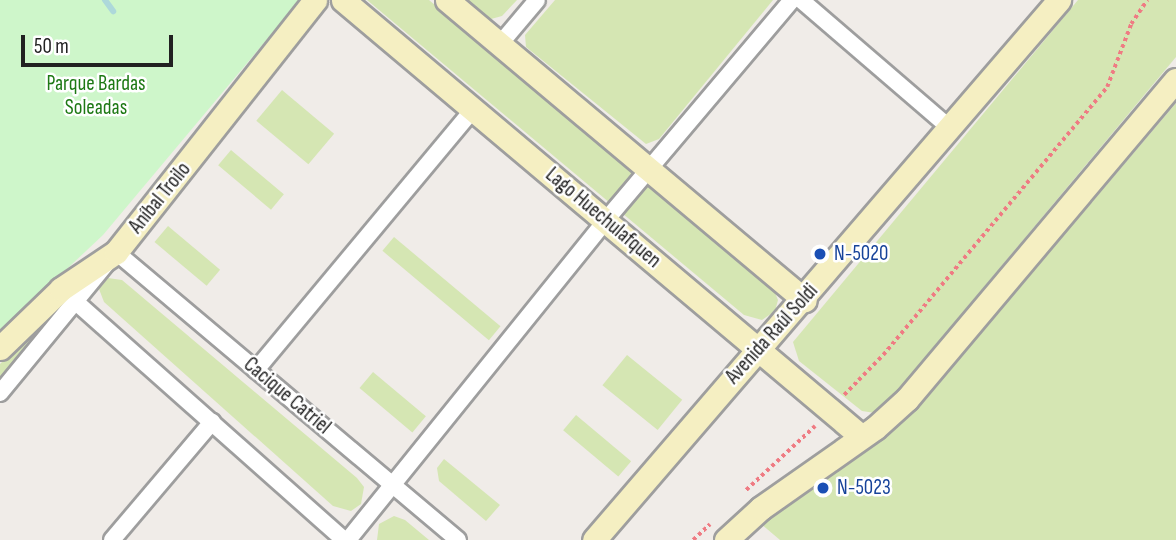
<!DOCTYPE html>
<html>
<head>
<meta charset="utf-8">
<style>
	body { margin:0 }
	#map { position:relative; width:1176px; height:540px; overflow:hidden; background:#f0ece8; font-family:"Sofia Sans Condensed",sans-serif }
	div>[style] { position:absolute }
	.grass>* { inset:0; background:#d5e6b3; transform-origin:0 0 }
	.park>* { inset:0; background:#cef6ca }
	.stream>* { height:6px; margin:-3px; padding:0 3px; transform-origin:3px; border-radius:3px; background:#add8da }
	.path>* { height:3.5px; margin-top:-1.75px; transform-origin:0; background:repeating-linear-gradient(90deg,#ef7b83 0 3.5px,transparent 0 7px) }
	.roads { filter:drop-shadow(2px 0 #9e9e9e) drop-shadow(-2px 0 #9e9e9e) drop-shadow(0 2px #9e9e9e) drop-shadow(0 -2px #9e9e9e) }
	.street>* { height:16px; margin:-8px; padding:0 8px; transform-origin:8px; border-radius:8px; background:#fff }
	.secondary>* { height:23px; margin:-11.5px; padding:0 11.5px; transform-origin:11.5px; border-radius:11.5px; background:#f5efc2 }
	.dots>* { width:19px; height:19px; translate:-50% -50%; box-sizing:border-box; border:4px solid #fff; border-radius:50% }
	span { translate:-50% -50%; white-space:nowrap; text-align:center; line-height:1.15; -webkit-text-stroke:5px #fff; paint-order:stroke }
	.park-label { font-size:21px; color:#1e7915 }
	.street-label { font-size:21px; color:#212121 }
	.transit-label { font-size:21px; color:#164399 }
	.left { translate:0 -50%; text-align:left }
	.scale { position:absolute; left:21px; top:35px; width:152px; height:32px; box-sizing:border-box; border:4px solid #212121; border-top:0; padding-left:9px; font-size:21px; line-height:24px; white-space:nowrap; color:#212121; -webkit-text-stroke:5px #fff; paint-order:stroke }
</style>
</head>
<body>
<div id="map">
	<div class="grass">
		<i style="clip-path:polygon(367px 0,429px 0,773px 288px,778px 300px,775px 311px,762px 320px,744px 315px)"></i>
		<i style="clip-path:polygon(465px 0,517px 0,502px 16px,491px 19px)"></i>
		<i style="clip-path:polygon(555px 0,773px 0,659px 139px,646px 144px,526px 47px,525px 35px)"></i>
		<i style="clip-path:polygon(1078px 0,1176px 0,1176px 57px,883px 408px,875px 413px,862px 411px,799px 361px,793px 342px)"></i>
		<i style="left:282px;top:90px;width:68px;height:40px;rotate:40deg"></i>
		<i style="clip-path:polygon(1176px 103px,1176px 540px,780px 540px,761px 524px,912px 414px)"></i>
		<i style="left:231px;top:150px;width:69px;height:20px;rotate:40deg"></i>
		<i style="left:168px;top:226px;width:68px;height:21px;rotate:40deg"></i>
		<i style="left:394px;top:237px;width:139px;height:18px;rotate:40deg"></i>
		<i style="clip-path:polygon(108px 278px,122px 280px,357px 478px,364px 487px,361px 504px,351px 511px,333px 506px,104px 302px,99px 289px)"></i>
		<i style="clip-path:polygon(68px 296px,0 378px,0 364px)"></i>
		<i style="left:627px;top:355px;width:71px;height:39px;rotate:39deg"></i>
		<i style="left:373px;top:372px;width:69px;height:21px;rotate:40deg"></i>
		<i style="left:576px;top:415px;width:72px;height:20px;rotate:40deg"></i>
		<i style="clip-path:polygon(444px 459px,500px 505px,486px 521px,439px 481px,437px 468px)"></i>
		<i style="clip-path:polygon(394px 516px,405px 520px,429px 540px,377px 540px,379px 524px)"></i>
	</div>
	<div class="park">
		<i style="clip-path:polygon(0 0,300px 0,103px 235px,0 332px)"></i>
	</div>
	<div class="stream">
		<i style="left:105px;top:0;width:14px;rotate:54deg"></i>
	</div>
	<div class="path">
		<i style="left:844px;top:395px;width:56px;rotate:-45.7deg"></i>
		<i style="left:883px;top:355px;width:349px;rotate:-50.1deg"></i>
		<i style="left:1107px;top:87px;width:67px;rotate:-69.1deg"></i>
		<i style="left:1131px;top:24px;width:29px;rotate:-56deg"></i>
		<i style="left:746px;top:490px;width:94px;rotate:-42.8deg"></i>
		<i style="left:693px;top:540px;width:23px;rotate:-43deg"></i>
	</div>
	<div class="roads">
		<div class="street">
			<i style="left:801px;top:0;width:196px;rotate:40.7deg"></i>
			<i style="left:500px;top:44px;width:57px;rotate:-49.9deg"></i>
			<i style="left:76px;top:302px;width:358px;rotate:41.6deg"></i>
			<i style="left:256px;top:370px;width:339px;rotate:-50.2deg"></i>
			<i style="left:0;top:393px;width:183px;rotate:-50.6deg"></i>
			<i style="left:116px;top:252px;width:447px;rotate:40.1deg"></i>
			<i style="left:112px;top:540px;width:155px;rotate:-49.7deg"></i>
			<i style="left:348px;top:540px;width:411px;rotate:-51.1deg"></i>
			<i style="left:606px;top:220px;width:288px;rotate:-49.8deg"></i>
		</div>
		<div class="secondary">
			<i style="left:343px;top:0;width:678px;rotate:40.1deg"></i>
			<i style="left:447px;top:0;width:467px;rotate:40deg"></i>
			<i style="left:0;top:348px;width:85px;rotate:-44deg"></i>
			<i style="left:61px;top:289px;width:66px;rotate:-33.9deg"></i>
			<i style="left:116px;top:252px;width:321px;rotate:-51.7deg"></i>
			<i style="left:594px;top:540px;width:713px;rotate:-49.27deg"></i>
			<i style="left:726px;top:540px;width:47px;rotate:-42.4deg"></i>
			<i style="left:761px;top:508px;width:139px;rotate:-35.1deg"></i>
			<i style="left:875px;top:428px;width:43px;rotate:-42.2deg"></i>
			<i style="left:907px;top:399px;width:417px;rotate:-49.9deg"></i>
		</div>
	</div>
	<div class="dots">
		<i style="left:820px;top:254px;background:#1a4fb4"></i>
		<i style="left:823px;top:488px;background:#1a4fb4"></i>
	</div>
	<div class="park-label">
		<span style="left:96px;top:96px">Parque Bardas<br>Soleadas</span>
	</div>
	<div class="street-label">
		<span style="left:160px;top:198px;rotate:-51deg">Aníbal Troilo</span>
		<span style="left:603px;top:218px;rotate:40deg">Lago Huechulafquen</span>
		<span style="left:772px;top:334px;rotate:-48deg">Avenida Raúl Soldi</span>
		<span style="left:287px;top:396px;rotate:40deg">Cacique Catriel</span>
	</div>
	<div class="transit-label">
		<span class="left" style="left:834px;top:254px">N-5020</span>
		<span class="left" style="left:837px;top:488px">N-5023</span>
	</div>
	<div class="scale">50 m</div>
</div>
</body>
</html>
